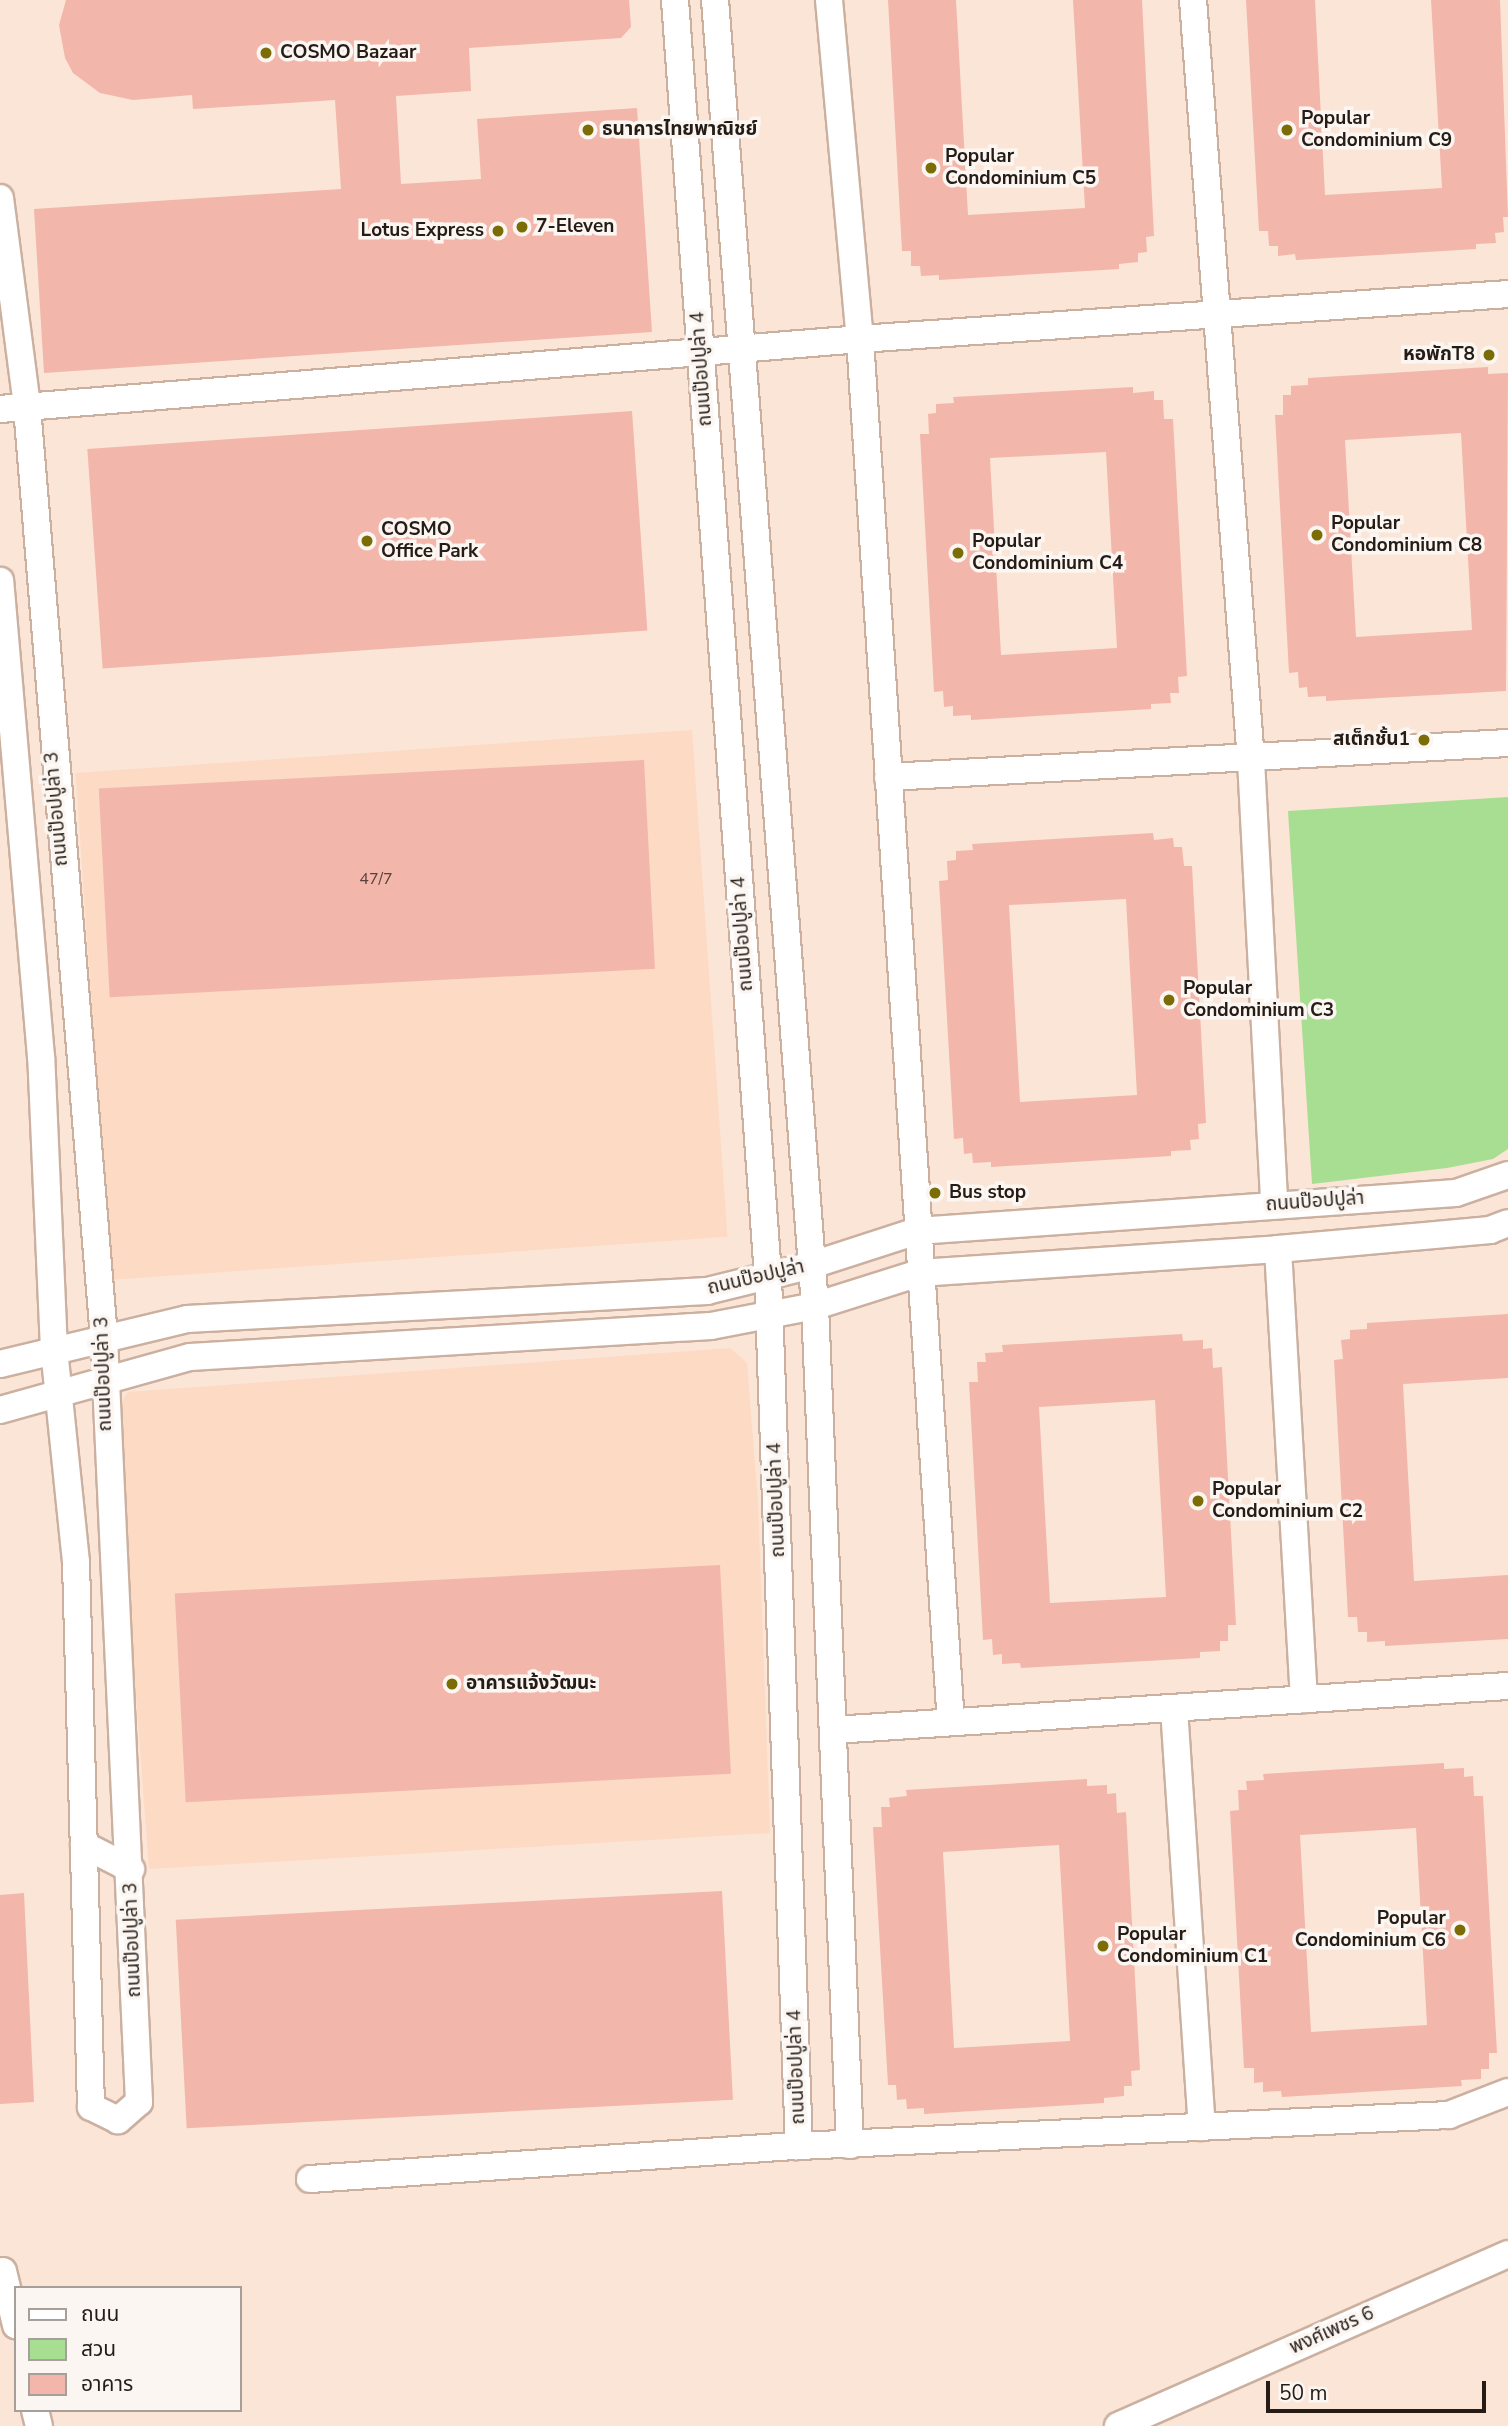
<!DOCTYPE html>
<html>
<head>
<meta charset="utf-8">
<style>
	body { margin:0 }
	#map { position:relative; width:1508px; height:2426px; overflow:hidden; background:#fbe5d7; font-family:"Nunito Sans","Noto Sans Thai",sans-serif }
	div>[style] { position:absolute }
	.built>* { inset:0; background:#fddac4; transform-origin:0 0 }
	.green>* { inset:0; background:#a8de91 }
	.building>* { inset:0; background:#f3b6ab; transform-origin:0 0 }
	.roads { filter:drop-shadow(2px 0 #cbb0a0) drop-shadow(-2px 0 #cbb0a0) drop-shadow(0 2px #cbb0a0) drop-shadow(0 -2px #cbb0a0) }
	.minor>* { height:26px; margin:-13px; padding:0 13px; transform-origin:13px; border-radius:13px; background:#fff }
	.dots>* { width:19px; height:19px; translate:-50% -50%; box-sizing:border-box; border:4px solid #fbf6f2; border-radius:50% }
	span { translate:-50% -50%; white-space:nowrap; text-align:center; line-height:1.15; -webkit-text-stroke:7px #fbf6f2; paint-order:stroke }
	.number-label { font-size:16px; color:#59423b }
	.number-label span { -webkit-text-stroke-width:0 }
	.poi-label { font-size:19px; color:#261c16; font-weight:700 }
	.left { translate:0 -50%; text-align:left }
	.right { translate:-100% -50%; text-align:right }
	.street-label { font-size:19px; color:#261c16 }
	.legend { position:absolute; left:14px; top:2286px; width:228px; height:126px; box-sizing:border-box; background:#fbf6f2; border:2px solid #a69f9a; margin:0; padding:9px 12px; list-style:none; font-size:21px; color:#261c16 }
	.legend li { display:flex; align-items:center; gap:14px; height:35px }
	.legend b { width:35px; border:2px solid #a69f9a }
	.scale { position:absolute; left:1266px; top:2381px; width:220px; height:32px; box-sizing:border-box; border:4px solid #261c16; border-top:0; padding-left:9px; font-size:21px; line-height:24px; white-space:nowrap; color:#261c16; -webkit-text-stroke:5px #fbf6f2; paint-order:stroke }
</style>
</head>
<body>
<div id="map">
	<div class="built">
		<i style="left:692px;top:730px;width:508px;height:618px;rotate:86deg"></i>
		<i style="clip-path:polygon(730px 1348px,747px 1363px,758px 1503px,770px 1833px,149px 1869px,115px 1411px,128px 1392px)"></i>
	</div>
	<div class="green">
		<i style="clip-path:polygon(1508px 797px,1508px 1149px,1493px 1159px,1447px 1168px,1312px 1184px,1288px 811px)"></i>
	</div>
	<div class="building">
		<i style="clip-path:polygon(66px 0,629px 0,631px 27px,621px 38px,469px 48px,471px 91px,396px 96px,401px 184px,481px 179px,477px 119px,637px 108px,652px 332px,44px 373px,34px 209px,341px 189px,335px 100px,193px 109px,192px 95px,133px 100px,100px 93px,73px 73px,65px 58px,59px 25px)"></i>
		<i style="clip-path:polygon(888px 0,956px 0,968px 215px,1085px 208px,1073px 0,1142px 0,1154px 236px,1146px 237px,1147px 252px,1138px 253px,1138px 262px,1119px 264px,1119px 269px,939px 280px,939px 275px,921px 276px,920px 266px,911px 266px,911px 251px,902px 251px)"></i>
		<i style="clip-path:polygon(1246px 0,1315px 0,1325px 195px,1442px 188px,1431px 0,1500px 0,1508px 217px,1503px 217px,1504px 232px,1495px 233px,1496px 243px,1476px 244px,1476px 249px,1296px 260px,1295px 254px,1278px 256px,1278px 246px,1269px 246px,1268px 231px,1259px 231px)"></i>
		<i style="clip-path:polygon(evenodd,1488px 367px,1488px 374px,1508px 373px,1506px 691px,1326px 701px,1326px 696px,1308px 697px,1307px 687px,1299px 688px,1298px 672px,1289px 673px,1275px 415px,1283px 415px,1283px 395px,1291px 395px,1291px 386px,1308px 385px,1308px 378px,1488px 367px,1461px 433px,1472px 630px,1356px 637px,1345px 440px,1461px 433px)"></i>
		<i style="clip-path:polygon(evenodd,1133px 387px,1133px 393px,1154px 391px,1154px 400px,1163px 400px,1164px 419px,1173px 419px,1187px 676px,1178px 677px,1179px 693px,1170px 693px,1171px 703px,1151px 704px,1151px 709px,971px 720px,971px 715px,953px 716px,953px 706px,944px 707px,943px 691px,934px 692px,920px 434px,929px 434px,928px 414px,936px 413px,936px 404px,954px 403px,953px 397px,1133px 387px,1106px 452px,1117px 648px,1001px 655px,990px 458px,1106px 452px)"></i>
		<i style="left:632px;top:411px;width:220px;height:546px;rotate:86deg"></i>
		<i style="left:644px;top:760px;width:209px;height:546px;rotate:87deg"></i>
		<i style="clip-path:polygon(evenodd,1153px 833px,1154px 840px,1173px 838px,1174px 847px,1182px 847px,1184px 866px,1192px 866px,1206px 1123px,1198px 1124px,1199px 1139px,1190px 1140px,1191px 1150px,1171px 1151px,1171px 1156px,991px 1167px,991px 1162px,973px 1163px,972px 1153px,964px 1154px,963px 1138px,954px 1139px,939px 881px,948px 880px,947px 861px,956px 860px,956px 851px,973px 850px,972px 844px,1153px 833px,1126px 899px,1137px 1095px,1020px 1102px,1009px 905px,1126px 899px)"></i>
		<i style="clip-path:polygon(1508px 1314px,1508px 1378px,1403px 1384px,1414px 1581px,1508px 1575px,1508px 1639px,1385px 1646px,1385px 1641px,1367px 1642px,1367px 1632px,1358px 1632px,1357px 1617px,1348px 1617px,1334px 1360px,1343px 1359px,1341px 1340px,1350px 1339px,1350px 1330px,1367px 1329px,1367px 1323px)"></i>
		<i style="clip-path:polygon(evenodd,1182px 1334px,1183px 1341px,1203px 1340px,1203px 1349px,1212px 1348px,1213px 1368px,1222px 1367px,1236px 1625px,1228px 1625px,1228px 1641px,1220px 1641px,1220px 1651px,1200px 1652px,1200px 1658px,1021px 1668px,1020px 1663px,1002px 1664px,1002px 1654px,993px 1655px,992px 1639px,983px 1640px,969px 1382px,978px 1382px,977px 1362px,986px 1362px,985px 1353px,1003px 1352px,1002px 1345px,1182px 1334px,1155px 1400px,1166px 1597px,1050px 1603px,1039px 1407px,1155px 1400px)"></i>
		<i style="left:720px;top:1565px;width:209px;height:546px;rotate:87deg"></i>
		<i style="clip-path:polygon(evenodd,1444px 1763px,1444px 1769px,1464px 1768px,1464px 1777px,1473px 1776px,1474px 1796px,1483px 1796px,1497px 2053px,1489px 2053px,1489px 2069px,1481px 2069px,1481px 2079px,1461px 2080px,1462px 2086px,1282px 2097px,1281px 2091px,1263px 2092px,1263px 2082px,1254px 2083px,1254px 2068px,1244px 2068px,1230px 1811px,1239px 1810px,1238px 1790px,1247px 1790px,1246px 1781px,1264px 1780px,1263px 1774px,1444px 1763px,1416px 1828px,1427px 2025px,1311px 2032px,1300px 1835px,1416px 1828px)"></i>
		<i style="clip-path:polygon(evenodd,1087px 1779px,1087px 1786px,1107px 1785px,1107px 1794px,1116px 1793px,1117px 1813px,1126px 1812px,1140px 2070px,1131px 2071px,1132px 2086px,1124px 2086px,1124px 2096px,1104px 2098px,1104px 2103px,924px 2114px,924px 2108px,907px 2109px,906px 2099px,897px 2100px,896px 2085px,888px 2085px,873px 1827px,882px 1827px,881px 1807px,890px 1807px,889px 1798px,907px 1796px,906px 1790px,1087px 1779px,1059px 1845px,1070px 2041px,954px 2048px,943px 1852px,1059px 1845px)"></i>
		<i style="left:722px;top:1891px;width:209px;height:547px;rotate:87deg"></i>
		<i style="clip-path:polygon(24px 1893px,34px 2102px,0 2104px,0 1895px)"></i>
	</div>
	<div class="roads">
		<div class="minor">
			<i style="left:675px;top:0;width:1280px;rotate:85.83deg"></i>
			<i style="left:768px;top:1277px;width:870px;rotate:87.96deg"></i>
			<i style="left:715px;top:0;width:1310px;rotate:85.62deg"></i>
			<i style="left:815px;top:1306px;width:840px;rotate:87.61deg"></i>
			<i style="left:829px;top:0;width:340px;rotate:84.8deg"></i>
			<i style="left:860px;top:339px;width:1386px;rotate:86.24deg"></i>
			<i style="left:1193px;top:0;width:762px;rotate:85.64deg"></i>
			<i style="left:1251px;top:760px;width:446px;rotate:87deg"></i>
			<i style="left:0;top:198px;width:211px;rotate:82.6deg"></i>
			<i style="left:27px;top:407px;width:933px;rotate:85.27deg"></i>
			<i style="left:104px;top:1337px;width:766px;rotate:87.38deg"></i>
			<i style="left:139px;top:2102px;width:28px;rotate:139deg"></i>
			<i style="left:118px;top:2120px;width:30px;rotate:-154deg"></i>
			<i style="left:91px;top:2107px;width:545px;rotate:-91.58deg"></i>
			<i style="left:76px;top:1562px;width:213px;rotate:-95.9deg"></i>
			<i style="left:54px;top:1350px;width:293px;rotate:-92.5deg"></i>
			<i style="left:41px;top:1057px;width:478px;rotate:-94.9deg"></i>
			<i style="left:0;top:409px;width:863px;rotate:-4.65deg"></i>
			<i style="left:860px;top:339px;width:650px;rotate:-3.97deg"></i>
			<i style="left:888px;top:777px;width:621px;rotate:-3.14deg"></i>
			<i style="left:1278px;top:1249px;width:451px;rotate:86.7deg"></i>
			<i style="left:0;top:1364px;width:192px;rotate:-13.5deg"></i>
			<i style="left:187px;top:1319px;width:521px;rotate:-3.08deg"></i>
			<i style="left:707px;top:1291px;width:105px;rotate:-13.8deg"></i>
			<i style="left:809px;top:1266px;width:114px;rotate:-18deg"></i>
			<i style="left:917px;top:1231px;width:540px;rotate:-4.03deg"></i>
			<i style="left:1456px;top:1193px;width:55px;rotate:-19.1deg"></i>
			<i style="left:0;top:1410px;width:197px;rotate:-15.6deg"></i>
			<i style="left:190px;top:1357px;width:522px;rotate:-3.41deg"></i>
			<i style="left:711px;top:1326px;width:106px;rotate:-10.9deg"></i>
			<i style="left:815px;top:1306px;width:109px;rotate:-17.6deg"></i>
			<i style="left:919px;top:1273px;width:360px;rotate:-3.8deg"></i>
			<i style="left:1278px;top:1249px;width:213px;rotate:-5.1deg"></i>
			<i style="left:1490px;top:1230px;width:19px;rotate:-21deg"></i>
			<i style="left:1174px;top:1708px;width:420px;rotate:86.2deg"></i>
			<i style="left:834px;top:1730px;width:675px;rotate:-3.74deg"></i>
			<i style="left:84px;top:1845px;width:53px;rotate:27.1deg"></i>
			<i style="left:310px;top:2179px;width:490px;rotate:-3.9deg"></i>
			<i style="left:799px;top:2146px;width:651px;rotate:-2.73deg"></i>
			<i style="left:1449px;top:2115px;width:63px;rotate:-21.3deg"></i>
			<i style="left:3px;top:2271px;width:56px;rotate:76.5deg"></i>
			<i style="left:35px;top:2410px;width:16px;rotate:76deg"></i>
			<i style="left:1118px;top:2426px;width:426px;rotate:-23.8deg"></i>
		</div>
	</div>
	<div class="dots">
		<i style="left:266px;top:53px;background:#7c6c06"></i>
		<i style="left:588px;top:130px;background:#7c6c06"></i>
		<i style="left:1287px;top:130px;background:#7c6c06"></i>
		<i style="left:931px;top:168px;background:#7c6c06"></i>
		<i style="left:522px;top:227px;background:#7c6c06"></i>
		<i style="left:498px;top:231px;background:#7c6c06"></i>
		<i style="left:1489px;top:355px;background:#7c6c06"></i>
		<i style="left:1317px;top:535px;background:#7c6c06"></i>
		<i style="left:367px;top:541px;background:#7c6c06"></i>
		<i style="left:958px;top:553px;background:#7c6c06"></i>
		<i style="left:1424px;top:740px;background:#7c6c06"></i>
		<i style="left:1169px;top:1000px;background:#7c6c06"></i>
		<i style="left:935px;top:1193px;background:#7c6c06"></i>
		<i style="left:1198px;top:1501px;background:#7c6c06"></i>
		<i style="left:452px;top:1684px;background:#7c6c06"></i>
		<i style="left:1460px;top:1930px;background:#7c6c06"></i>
		<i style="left:1103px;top:1946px;background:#7c6c06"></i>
	</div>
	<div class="number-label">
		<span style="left:376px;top:879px">47/7</span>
	</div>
	<div class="poi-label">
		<span class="left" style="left:280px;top:53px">COSMO Bazaar</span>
		<span class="left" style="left:1301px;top:130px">Popular<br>Condominium C9</span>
		<span class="left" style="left:602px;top:130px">ธนาคารไทยพาณิชย์</span>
		<span class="left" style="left:945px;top:168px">Popular<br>Condominium C5</span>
		<span class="left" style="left:536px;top:227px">7-Eleven</span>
		<span class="right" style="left:484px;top:231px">Lotus Express</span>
		<span class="right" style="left:1475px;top:355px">หอพักT8</span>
		<span class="left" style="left:1331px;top:535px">Popular<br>Condominium C8</span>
		<span class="left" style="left:381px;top:541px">COSMO<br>Office Park</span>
		<span class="left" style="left:972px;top:553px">Popular<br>Condominium C4</span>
		<span class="right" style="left:1410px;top:740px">สเต็กชั้น1</span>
		<span class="left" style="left:1183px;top:1000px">Popular<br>Condominium C3</span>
		<span class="left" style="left:949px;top:1193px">Bus stop</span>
		<span class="left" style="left:1212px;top:1501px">Popular<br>Condominium C2</span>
		<span class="left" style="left:466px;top:1684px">อาคารแจ้งวัฒนะ</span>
		<span class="right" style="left:1446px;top:1930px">Popular<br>Condominium C6</span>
		<span class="left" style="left:1117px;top:1946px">Popular<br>Condominium C1</span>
	</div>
	<div class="street-label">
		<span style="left:702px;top:369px;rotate:-94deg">ถนนป๊อปปูล่า 4</span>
		<span style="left:57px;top:809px;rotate:-95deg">ถนนป๊อปปูล่า 3</span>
		<span style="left:743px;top:934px;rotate:-94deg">ถนนป๊อปปูล่า 4</span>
		<span style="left:1315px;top:1202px;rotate:-4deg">ถนนป๊อปปูล่า</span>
		<span style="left:756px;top:1278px;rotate:-13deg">ถนนป๊อปปูล่า</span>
		<span style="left:104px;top:1374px;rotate:-92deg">ถนนป๊อปปูล่า 3</span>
		<span style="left:777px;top:1500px;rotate:-92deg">ถนนป๊อปปูล่า 4</span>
		<span style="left:133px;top:1940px;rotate:-92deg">ถนนป๊อปปูล่า 3</span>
		<span style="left:797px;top:2067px;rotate:-92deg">ถนนป๊อปปูล่า 4</span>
		<span style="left:1332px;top:2331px;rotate:-24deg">พงศ์เพชร 6</span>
	</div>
	<ul class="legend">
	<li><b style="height:9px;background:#fff"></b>ถนน</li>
	<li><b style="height:19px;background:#a8de91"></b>สวน</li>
	<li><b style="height:19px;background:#f3b6ab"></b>อาคาร</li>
	</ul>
	<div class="scale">50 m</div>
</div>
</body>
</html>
